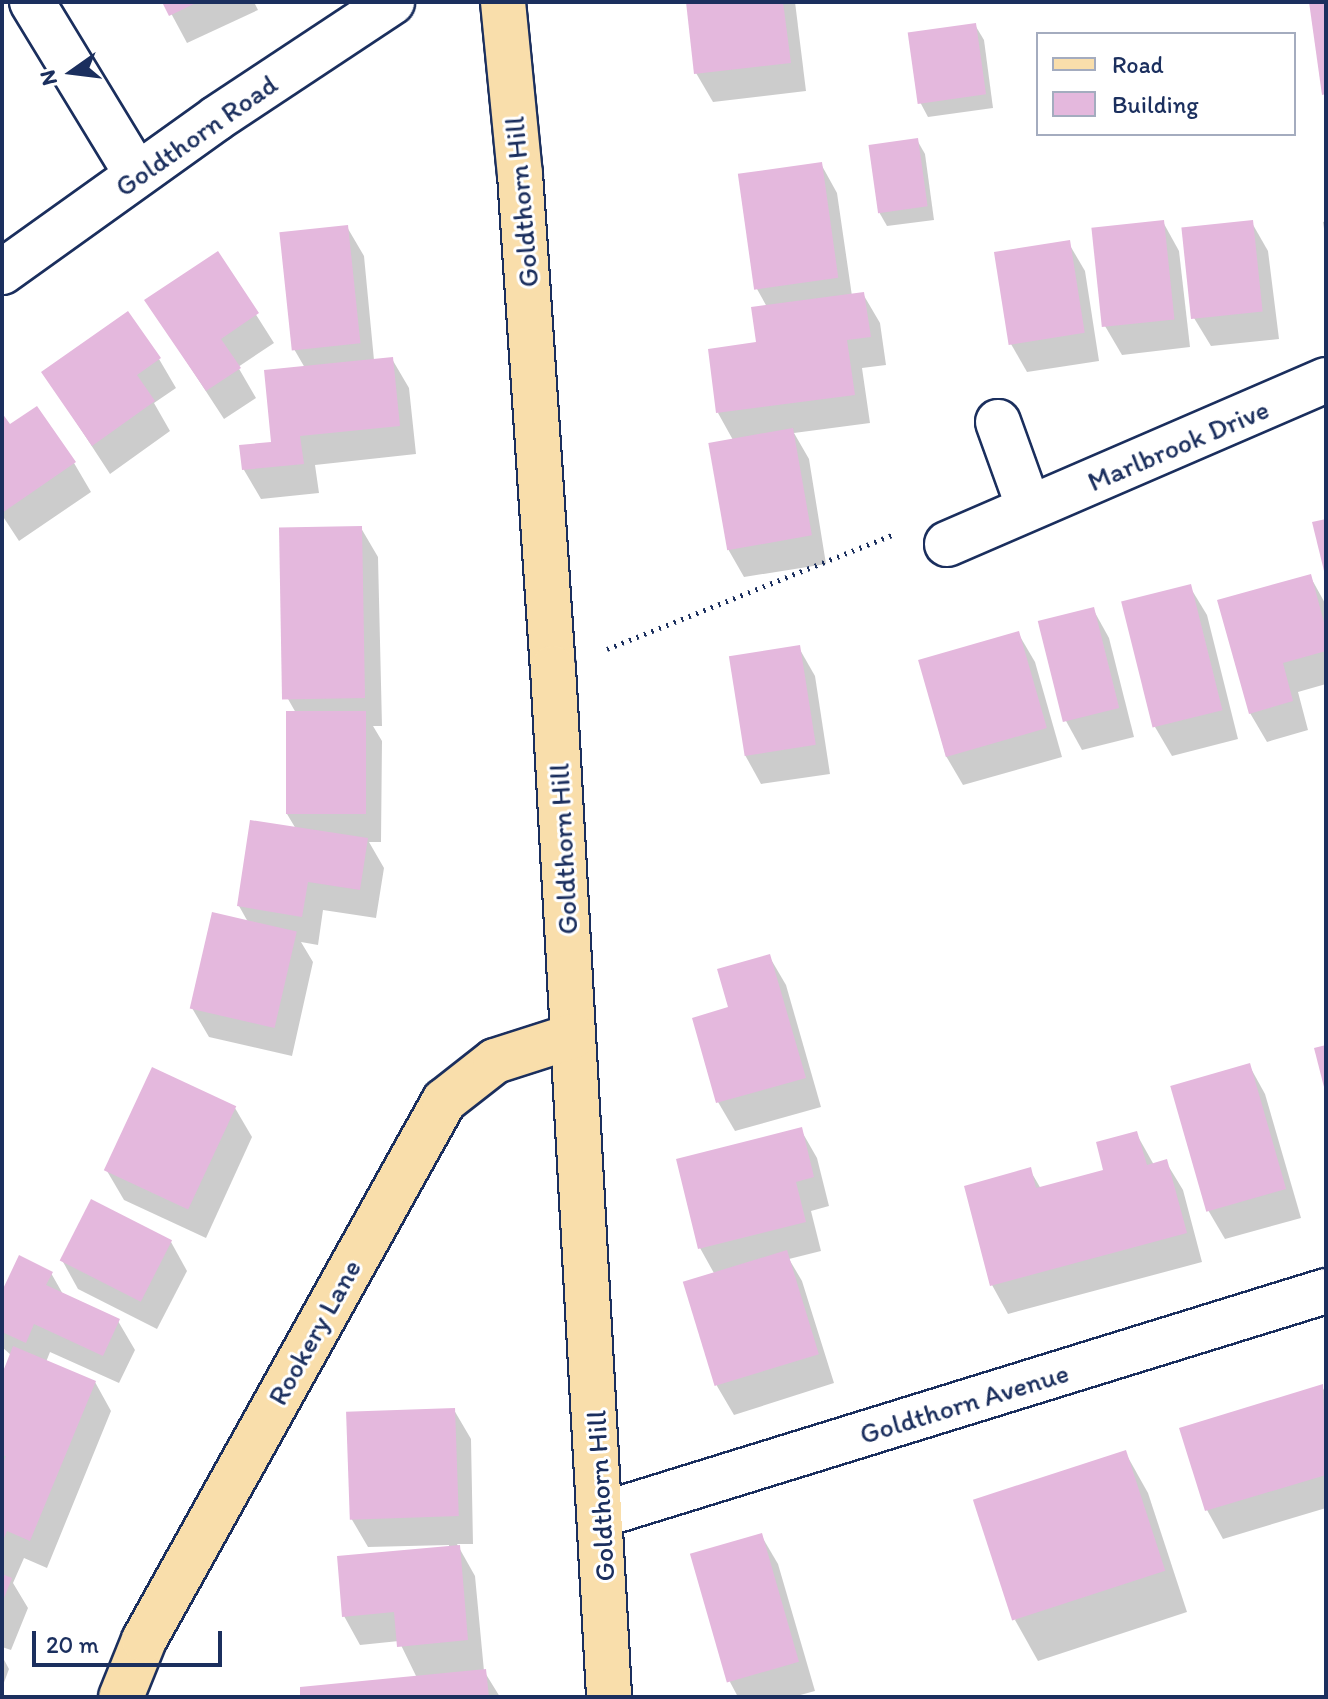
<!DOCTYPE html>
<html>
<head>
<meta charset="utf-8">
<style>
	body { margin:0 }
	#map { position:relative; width:1328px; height:1699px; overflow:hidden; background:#fff; font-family:Itim,sans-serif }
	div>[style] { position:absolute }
	.shadow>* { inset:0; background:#0003 }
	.building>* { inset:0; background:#e4b8dd; transform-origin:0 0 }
	.path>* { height:5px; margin-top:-2.5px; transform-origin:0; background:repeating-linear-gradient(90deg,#1b2f5e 0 2px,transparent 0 8px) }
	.roads { filter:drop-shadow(2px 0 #1b2f5e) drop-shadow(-2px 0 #1b2f5e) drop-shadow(0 2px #1b2f5e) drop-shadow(0 -2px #1b2f5e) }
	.minor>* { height:44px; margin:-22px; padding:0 22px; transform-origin:22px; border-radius:22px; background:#fff }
	.major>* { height:44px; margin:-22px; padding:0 22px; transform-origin:22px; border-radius:22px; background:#f9deab }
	span { translate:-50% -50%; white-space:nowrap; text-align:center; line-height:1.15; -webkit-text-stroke:6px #fff; paint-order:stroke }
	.street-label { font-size:28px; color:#1b2f5e }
	.frame { position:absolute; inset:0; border:4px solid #1b2f5e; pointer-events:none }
	.legend { position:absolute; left:1036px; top:32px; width:260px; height:104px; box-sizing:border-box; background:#fff; border:2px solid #a4acbf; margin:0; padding:10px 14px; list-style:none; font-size:24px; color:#1b2f5e }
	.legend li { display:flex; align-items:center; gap:16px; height:40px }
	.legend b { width:40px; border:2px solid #a4acbf }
	.north { position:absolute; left:32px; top:32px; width:80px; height:80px; -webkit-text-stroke:6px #fff; paint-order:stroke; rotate:256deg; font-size:22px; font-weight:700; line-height:32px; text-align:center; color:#1b2f5e }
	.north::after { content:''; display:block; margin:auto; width:28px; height:36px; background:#1b2f5e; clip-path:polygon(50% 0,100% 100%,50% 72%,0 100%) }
	.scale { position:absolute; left:32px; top:1631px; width:190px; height:36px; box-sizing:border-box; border:4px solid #1b2f5e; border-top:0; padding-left:10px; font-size:24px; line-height:28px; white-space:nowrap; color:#1b2f5e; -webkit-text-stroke:6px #fff; paint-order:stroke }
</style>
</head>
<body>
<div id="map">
	<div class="shadow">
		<i style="clip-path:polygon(165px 2px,254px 2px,258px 10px,187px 43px)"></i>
		<i style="clip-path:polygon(688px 2px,795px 2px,806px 91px,713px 102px,696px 73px)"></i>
		<i style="clip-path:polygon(975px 25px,984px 40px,993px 108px,928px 117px,920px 102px)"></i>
		<i style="clip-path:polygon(917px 140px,925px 154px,934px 220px,887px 226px,879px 212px)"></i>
		<i style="clip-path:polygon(821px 164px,837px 193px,852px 296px,863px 294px,880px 323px,886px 365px,862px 368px,870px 423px,794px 433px,809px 459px,826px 564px,744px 577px,728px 549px,733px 440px,718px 413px,758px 344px,767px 307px,757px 289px)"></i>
		<i style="clip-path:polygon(1326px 221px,1326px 242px,1323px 222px)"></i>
		<i style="clip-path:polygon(1163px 222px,1179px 251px,1190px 347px,1122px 355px,1105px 326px)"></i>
		<i style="clip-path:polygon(1252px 223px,1268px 251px,1279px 339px,1211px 346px,1194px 318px)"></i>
		<i style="clip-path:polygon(347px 227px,364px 256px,374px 360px,392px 359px,409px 388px,416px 454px,315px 465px,319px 493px,261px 499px,244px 470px,241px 447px,273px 444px,305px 368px,294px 349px)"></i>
		<i style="clip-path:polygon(1068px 242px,1085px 271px,1099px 361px,1027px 372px,1011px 344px)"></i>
		<i style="clip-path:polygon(217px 253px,274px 343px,238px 367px,256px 398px,224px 419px,147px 301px)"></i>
		<i style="clip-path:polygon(159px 359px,176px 388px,154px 403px,170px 431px,110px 474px,44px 373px)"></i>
		<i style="clip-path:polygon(2px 416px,9px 427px,74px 463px,91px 492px,19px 541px,2px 515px)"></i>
		<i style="clip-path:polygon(361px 528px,378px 557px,382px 726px,373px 726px,382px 741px,381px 842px,369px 842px,384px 868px,376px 918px,323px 910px,318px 945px,301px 942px,313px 962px,292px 1056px,209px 1037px,192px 1008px,248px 922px,239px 906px,296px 829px,287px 814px,296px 713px,288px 699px)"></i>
		<i style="clip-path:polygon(1310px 576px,1326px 605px,1326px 684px,1298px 692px,1308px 730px,1267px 742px,1250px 713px)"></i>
		<i style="clip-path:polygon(1190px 587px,1207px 615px,1238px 739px,1172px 756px,1155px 727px)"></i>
		<i style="clip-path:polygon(1093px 609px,1109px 638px,1134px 737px,1082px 750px,1066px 721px)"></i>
		<i style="clip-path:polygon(1018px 633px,1035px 662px,1062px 757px,963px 785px,946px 756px,920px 661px)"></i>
		<i style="clip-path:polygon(799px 648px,815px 676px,830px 774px,761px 784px,745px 755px)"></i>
		<i style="clip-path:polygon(769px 956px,786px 985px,821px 1107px,735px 1131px,718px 1102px,731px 1009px)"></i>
		<i style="clip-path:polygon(1249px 1065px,1265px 1094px,1301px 1218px,1225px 1239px,1208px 1210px,1172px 1087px)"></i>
		<i style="clip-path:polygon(235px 1108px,252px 1137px,206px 1238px,124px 1200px,107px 1171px)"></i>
		<i style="clip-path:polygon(801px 1130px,817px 1158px,829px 1206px,811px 1211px,821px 1251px,789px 1259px,802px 1281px,834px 1383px,734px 1415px,717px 1386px,715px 1275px,700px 1248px)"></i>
		<i style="clip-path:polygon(1136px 1133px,1154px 1165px,1166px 1162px,1183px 1190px,1202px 1262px,1008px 1314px,992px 1285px,1030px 1170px,1041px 1189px,1105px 1172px)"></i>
		<i style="clip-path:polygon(171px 1242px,187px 1271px,157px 1329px,78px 1289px,62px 1260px)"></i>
		<i style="clip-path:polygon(51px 1273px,64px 1296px,118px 1321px,135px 1350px,119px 1383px,50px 1352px,46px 1362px,95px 1382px,111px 1411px,47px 1568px,24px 1558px,13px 1583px,28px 1608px,11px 1650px,2px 1647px,2px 1379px,12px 1356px,2px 1347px,2px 1295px)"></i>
		<i style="clip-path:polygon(1322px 1387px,1326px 1393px,1326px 1508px,1223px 1539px,1207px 1510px)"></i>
		<i style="clip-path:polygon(454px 1410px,471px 1439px,473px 1544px,457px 1544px,475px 1576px,484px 1671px,500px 1697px,302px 1697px,417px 1678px,399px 1641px,360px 1645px,344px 1616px,449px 1548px,449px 1545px,368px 1547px,351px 1518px)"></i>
		<i style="clip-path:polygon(1125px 1452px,1148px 1493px,1187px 1612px,1038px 1661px,1015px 1620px)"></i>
		<i style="clip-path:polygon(761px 1535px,778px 1564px,815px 1691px,793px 1697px,738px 1697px,730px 1682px)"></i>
		<i style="clip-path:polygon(2px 1656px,9px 1669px,2px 1688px)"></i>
	</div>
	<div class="building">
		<i style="clip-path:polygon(162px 2px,198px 2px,169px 16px)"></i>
		<i style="clip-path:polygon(686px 2px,783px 2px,791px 63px,694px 74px)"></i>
		<i style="clip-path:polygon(1309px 2px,1326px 2px,1326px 94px,1322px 95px)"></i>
		<i style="left:976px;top:23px;width:72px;height:69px;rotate:82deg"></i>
		<i style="left:918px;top:138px;width:69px;height:50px;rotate:82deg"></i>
		<i style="left:822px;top:162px;width:117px;height:85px;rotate:82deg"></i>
		<i style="left:1164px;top:220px;width:100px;height:73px;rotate:84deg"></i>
		<i style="left:1253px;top:220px;width:92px;height:72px;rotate:84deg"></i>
		<i style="left:348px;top:225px;width:119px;height:69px;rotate:84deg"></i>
		<i style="left:1070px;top:240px;width:94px;height:77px;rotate:81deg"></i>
		<i style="clip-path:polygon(218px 251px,259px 313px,221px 339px,241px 368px,206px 391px,144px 300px)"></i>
		<i style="clip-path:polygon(864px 292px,871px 337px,847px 340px,855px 395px,716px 413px,708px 349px,756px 342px,751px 307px)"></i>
		<i style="clip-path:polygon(128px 311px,161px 358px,137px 375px,155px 401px,92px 446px,41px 372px)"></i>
		<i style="clip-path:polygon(393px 357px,400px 426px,300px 436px,304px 464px,242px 470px,239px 445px,271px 442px,264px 370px)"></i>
		<i style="clip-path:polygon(37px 406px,76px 462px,2px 513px,2px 413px,10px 424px)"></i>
		<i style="left:793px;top:428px;width:109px;height:86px;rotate:80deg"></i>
		<i style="clip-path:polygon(1326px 519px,1326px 575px,1325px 575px,1312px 522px)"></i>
		<i style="left:362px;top:526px;width:172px;height:83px;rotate:89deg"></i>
		<i style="clip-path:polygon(1311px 574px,1326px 630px,1326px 651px,1283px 663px,1293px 701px,1249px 714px,1217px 600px)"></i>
		<i style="left:1191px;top:584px;width:130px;height:72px;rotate:76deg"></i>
		<i style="left:1094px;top:607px;width:104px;height:58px;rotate:76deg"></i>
		<i style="left:1019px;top:631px;width:101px;height:105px;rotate:74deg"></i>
		<i style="left:800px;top:645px;width:101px;height:72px;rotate:81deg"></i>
		<i style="left:286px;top:711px;width:80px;height:103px"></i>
		<i style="clip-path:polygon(250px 820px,368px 838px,360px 890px,308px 882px,302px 917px,237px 906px)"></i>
		<i style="left:212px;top:912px;width:87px;height:99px;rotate:13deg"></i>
		<i style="clip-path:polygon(770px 954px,806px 1078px,716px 1103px,692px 1018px,728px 1007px,717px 969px)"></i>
		<i style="clip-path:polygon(1326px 1045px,1326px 1091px,1325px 1091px,1314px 1048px)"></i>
		<i style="left:1250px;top:1063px;width:131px;height:83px;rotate:74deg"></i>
		<i style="left:152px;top:1067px;width:93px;height:114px;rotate:25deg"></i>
		<i style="clip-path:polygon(802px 1127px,814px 1177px,796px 1182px,806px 1222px,698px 1249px,676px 1159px)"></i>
		<i style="clip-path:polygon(1137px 1131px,1147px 1165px,1167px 1159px,1187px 1233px,990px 1286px,964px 1186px,1031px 1167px,1036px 1188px,1103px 1170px,1096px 1142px)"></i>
		<i style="left:91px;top:1199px;width:91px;height:69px;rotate:27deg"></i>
		<i style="left:787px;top:1250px;width:109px;height:109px;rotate:73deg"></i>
		<i style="clip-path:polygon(19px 1255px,53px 1272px,46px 1285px,120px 1319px,103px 1356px,34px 1324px,26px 1343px,2px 1332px,2px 1291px)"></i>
		<i style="clip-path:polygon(13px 1346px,96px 1381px,30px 1541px,7px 1531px,2px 1543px,2px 1466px,6px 1456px,2px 1455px,2px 1374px)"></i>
		<i style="clip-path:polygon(1323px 1384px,1326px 1475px,1205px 1511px,1179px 1428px)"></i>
		<i style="left:455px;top:1408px;width:108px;height:109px;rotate:88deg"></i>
		<i style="left:1126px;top:1450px;width:127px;height:161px;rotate:72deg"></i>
		<i style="left:762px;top:1533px;width:134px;height:75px;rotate:74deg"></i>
		<i style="clip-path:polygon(460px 1545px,468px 1640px,397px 1647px,394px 1612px,342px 1617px,337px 1556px)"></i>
		<i style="clip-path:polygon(2px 1574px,12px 1578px,2px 1603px)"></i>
		<i style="clip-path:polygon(486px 1669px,489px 1697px,300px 1697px,300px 1687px)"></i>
	</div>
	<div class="path">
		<i style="left:607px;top:649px;width:310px;rotate:-21.8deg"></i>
	</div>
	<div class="roads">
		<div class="minor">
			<i style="left:32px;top:2px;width:202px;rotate:58.7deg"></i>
			<i style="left:2px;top:272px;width:264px;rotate:-35.6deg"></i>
			<i style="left:217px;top:118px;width:210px;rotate:-33.5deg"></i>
			<i style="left:998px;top:422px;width:91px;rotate:70.2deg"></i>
			<i style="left:947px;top:544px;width:413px;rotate:-23.4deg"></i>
			<i style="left:601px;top:1515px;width:759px;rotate:-17.17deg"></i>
		</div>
		<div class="major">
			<i style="left:503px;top:2px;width:173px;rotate:84.4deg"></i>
			<i style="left:520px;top:174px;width:495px;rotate:86.2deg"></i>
			<i style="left:553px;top:668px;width:1031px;rotate:86.88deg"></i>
			<i style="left:121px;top:1697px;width:61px;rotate:-68deg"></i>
			<i style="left:144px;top:1640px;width:617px;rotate:-60.9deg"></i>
			<i style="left:444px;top:1101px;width:65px;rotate:-38.1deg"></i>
			<i style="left:495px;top:1061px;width:82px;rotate:-17.8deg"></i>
		</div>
	</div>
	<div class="street-label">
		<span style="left:196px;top:135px;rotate:-35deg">Goldthorn Road</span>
		<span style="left:521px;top:202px;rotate:-95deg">Goldthorn Hill</span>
		<span style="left:1178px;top:445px;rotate:-23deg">Marlbrook Drive</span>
		<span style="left:563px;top:849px;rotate:-93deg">Goldthorn Hill</span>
		<span style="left:314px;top:1332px;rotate:-61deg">Rookery Lane</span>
		<span style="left:964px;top:1403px;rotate:-17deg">Goldthorn Avenue</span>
		<span style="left:600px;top:1496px;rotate:-93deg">Goldthorn Hill</span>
	</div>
	<div class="frame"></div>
	<ul class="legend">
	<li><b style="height:10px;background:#f9deab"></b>Road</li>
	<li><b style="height:22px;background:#e4b8dd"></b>Building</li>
	</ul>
	<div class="north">N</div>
	<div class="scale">20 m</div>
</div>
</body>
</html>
